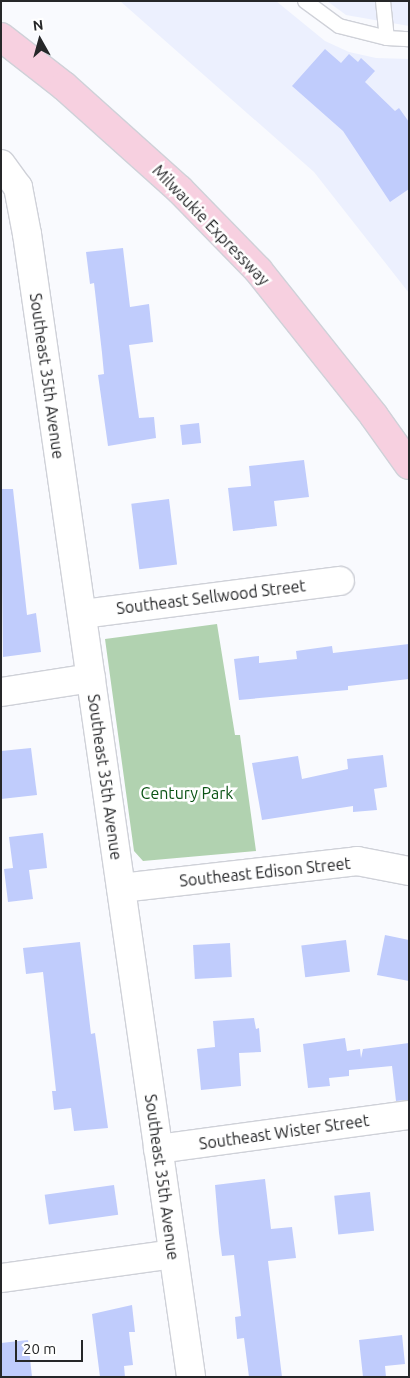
<!DOCTYPE html>
<html>
<head>
<meta charset="utf-8">
<style>
	body { margin:0 }
	#map { position:relative; width:410px; height:1378px; overflow:hidden; background:#f9fafe; font-family:Ubuntu,sans-serif }
	div>[style] { position:absolute }
	.built>* { inset:0; background:#ecf0fe }
	.green>* { inset:0; background:#b1d2b0 }
	.building>* { inset:0; background:#c0ccfc; transform-origin:0 0 }
	.roads { filter:drop-shadow(1px 0 #cfd1d8) drop-shadow(-1px 0 #cfd1d8) drop-shadow(0 1px #cfd1d8) drop-shadow(0 -1px #cfd1d8) }
	.service>* { height:14px; margin:-7px; padding:0 7px; transform-origin:7px; border-radius:7px; background:#fff }
	.minor>* { height:28px; margin:-14px; padding:0 14px; transform-origin:14px; border-radius:14px; background:#fff }
	.trunk>* { height:28px; margin:-14px; padding:0 14px; transform-origin:14px; border-radius:14px; background:#f7d0e0 }
	span { translate:-50% -50%; white-space:nowrap; text-align:center; line-height:1.15; -webkit-text-stroke:5px #fff; paint-order:stroke }
	.street-label { font-size:16px; color:#262729 }
	.park-label { font-size:16px; color:#0a5314 }
	.frame { position:absolute; inset:0; border:2px solid #262729; pointer-events:none }
	.north { position:absolute; left:15px; top:15px; width:50px; height:50px; -webkit-text-stroke:4px #fff; paint-order:stroke; rotate:353deg; font-size:14px; font-weight:700; line-height:20px; text-align:center; color:#262729 }
	.north::after { content:''; display:block; margin:auto; width:18px; height:22px; background:#262729; clip-path:polygon(50% 0,100% 100%,50% 72%,0 100%) }
	.scale { position:absolute; left:15px; top:1340px; width:68px; height:22px; box-sizing:border-box; border:2px solid #262729; border-top:0; padding-left:6px; font-size:15px; line-height:18px; white-space:nowrap; color:#262729; -webkit-text-stroke:4px #fff; paint-order:stroke }
</style>
</head>
<body>
<div id="map">
	<div class="built">
		<i style="clip-path:polygon(120px 1px,276px 1px,325px 41px,349px 52px,376px 58px,409px 59px,409px 293px,314px 172px)"></i>
		<i style="clip-path:polygon(327px 1px,409px 1px,409px 26px,346px 15px)"></i>
	</div>
	<div class="green">
		<i style="clip-path:polygon(217px 624px,235px 735px,240px 735px,256px 851px,143px 861px,134px 851px,105px 639px)"></i>
	</div>
	<div class="building">
		<i style="clip-path:polygon(325px 49px,341px 63px,349px 54px,358px 62px,361px 58px,375px 71px,365px 82px,395px 111px,399px 108px,409px 122px,409px 189px,390px 202px,343px 131px,292px 86px)"></i>
		<i style="clip-path:polygon(123px 248px,130px 307px,149px 304px,153px 342px,129px 345px,139px 418px,154px 417px,156px 438px,108px 446px,98px 375px,104px 374px,102px 353px,94px 283px,90px 284px,86px 252px)"></i>
		<i style="left:199px;top:423px;width:20px;height:19px;rotate:84deg"></i>
		<i style="clip-path:polygon(304px 460px,309px 497px,274px 501px,277px 526px,233px 531px,228px 488px,251px 486px,249px 466px)"></i>
		<i style="clip-path:polygon(1px 489px,13px 489px,27px 615px,36px 613px,41px 652px,3px 657px)"></i>
		<i style="left:169px;top:499px;width:66px;height:38px;rotate:83deg"></i>
		<i style="clip-path:polygon(409px 644px,409px 679px,348px 686px,348px 690px,239px 700px,234px 659px,259px 656px,259px 663px,297px 659px,296px 651px,332px 646px,333px 653px)"></i>
		<i style="clip-path:polygon(31px 748px,37px 795px,1px 799px,1px 751px)"></i>
		<i style="clip-path:polygon(383px 755px,387px 787px,374px 789px,377px 810px,353px 812px,353px 806px,262px 820px,252px 763px,298px 756px,302px 779px,348px 769px,347px 759px)"></i>
		<i style="clip-path:polygon(43px 833px,47px 868px,29px 870px,33px 899px,8px 902px,4px 869px,13px 868px,9px 837px)"></i>
		<i style="clip-path:polygon(385px 935px,409px 940px,409px 981px,377px 975px)"></i>
		<i style="left:346px;top:940px;width:32px;height:45px;rotate:83deg"></i>
		<i style="clip-path:polygon(80px 942px,91px 1034px,95px 1033px,108px 1128px,74px 1131px,71px 1108px,54px 1110px,52px 1091px,56px 1091px,43px 972px,26px 974px,23px 948px)"></i>
		<i style="left:230px;top:943px;width:34px;height:37px;rotate:87deg"></i>
		<i style="clip-path:polygon(254px 1018px,256px 1029px,259px 1028px,261px 1052px,239px 1053px,241px 1086px,201px 1090px,197px 1049px,215px 1047px,213px 1021px)"></i>
		<i style="clip-path:polygon(345px 1038px,347px 1051px,360px 1049px,361px 1058px,363px 1049px,409px 1043px,409px 1100px,396px 1101px,392px 1066px,349px 1070px,349px 1076px,329px 1078px,330px 1086px,308px 1088px,303px 1044px)"></i>
		<i style="clip-path:polygon(265px 1179px,271px 1229px,292px 1227px,296px 1258px,268px 1261px,282px 1377px,249px 1377px,244px 1338px,237px 1339px,235px 1317px,241px 1316px,234px 1255px,222px 1256px,219px 1233px,215px 1185px)"></i>
		<i style="left:114px;top:1185px;width:30px;height:70px;rotate:82deg"></i>
		<i style="left:370px;top:1192px;width:39px;height:36px;rotate:84deg"></i>
		<i style="clip-path:polygon(132px 1305px,135px 1332px,129px 1332px,133px 1365px,124px 1366px,125px 1377px,100px 1377px,92px 1314px)"></i>
		<i style="clip-path:polygon(402px 1335px,405px 1364px,385px 1366px,386px 1377px,363px 1377px,359px 1340px)"></i>
		<i style="clip-path:polygon(28px 1340px,32px 1377px,1px 1377px,1px 1343px)"></i>
	</div>
	<div class="roads">
		<div class="service">
			<i style="left:305px;top:1px;width:42px;rotate:36.3deg"></i>
			<i style="left:339px;top:26px;width:49px;rotate:14deg"></i>
			<i style="left:387px;top:38px;width:22px;rotate:3deg"></i>
			<i style="left:383px;top:1px;width:37px;rotate:84deg"></i>
		</div>
		<div class="minor">
			<i style="left:1px;top:164px;width:29px;rotate:54deg"></i>
			<i style="left:18px;top:187px;width:48px;rotate:79.2deg"></i>
			<i style="left:27px;top:234px;width:1155px;rotate:81.83deg"></i>
			<i style="left:82px;top:614px;width:260px;rotate:-7.3deg"></i>
			<i style="left:1px;top:692px;width:91px;rotate:-8.8deg"></i>
			<i style="left:121px;top:888px;width:238px;rotate:-6.5deg"></i>
			<i style="left:357px;top:861px;width:53px;rotate:10.9deg"></i>
			<i style="left:158px;top:1149px;width:253px;rotate:-7.7deg"></i>
			<i style="left:1px;top:1278px;width:174px;rotate:-7.9deg"></i>
		</div>
		<div class="trunk">
			<i style="left:1px;top:37px;width:80px;rotate:37.9deg"></i>
			<i style="left:64px;top:86px;width:156px;rotate:41.9deg"></i>
			<i style="left:180px;top:190px;width:112px;rotate:45.7deg"></i>
			<i style="left:258px;top:270px;width:186px;rotate:51.5deg"></i>
			<i style="left:374px;top:416px;width:60px;rotate:54.5deg"></i>
		</div>
	</div>
	<div class="street-label">
		<span style="left:211px;top:225px;rotate:46deg">Milwaukie Expressway</span>
		<span style="left:47px;top:376px;rotate:82deg">Southeast 35th Avenue</span>
		<span style="left:211px;top:597px;rotate:-7deg">Southeast Sellwood Street</span>
		<span style="left:105px;top:777px;rotate:82deg">Southeast 35th Avenue</span>
		<span style="left:265px;top:872px;rotate:-6deg">Southeast Edison Street</span>
		<span style="left:284px;top:1132px;rotate:-8deg">Southeast Wister Street</span>
		<span style="left:162px;top:1177px;rotate:82deg">Southeast 35th Avenue</span>
	</div>
	<div class="park-label">
		<span style="left:187px;top:793px">Century Park</span>
	</div>
	<div class="frame"></div>
	<div class="north">N</div>
	<div class="scale">20 m</div>
</div>
</body>
</html>
